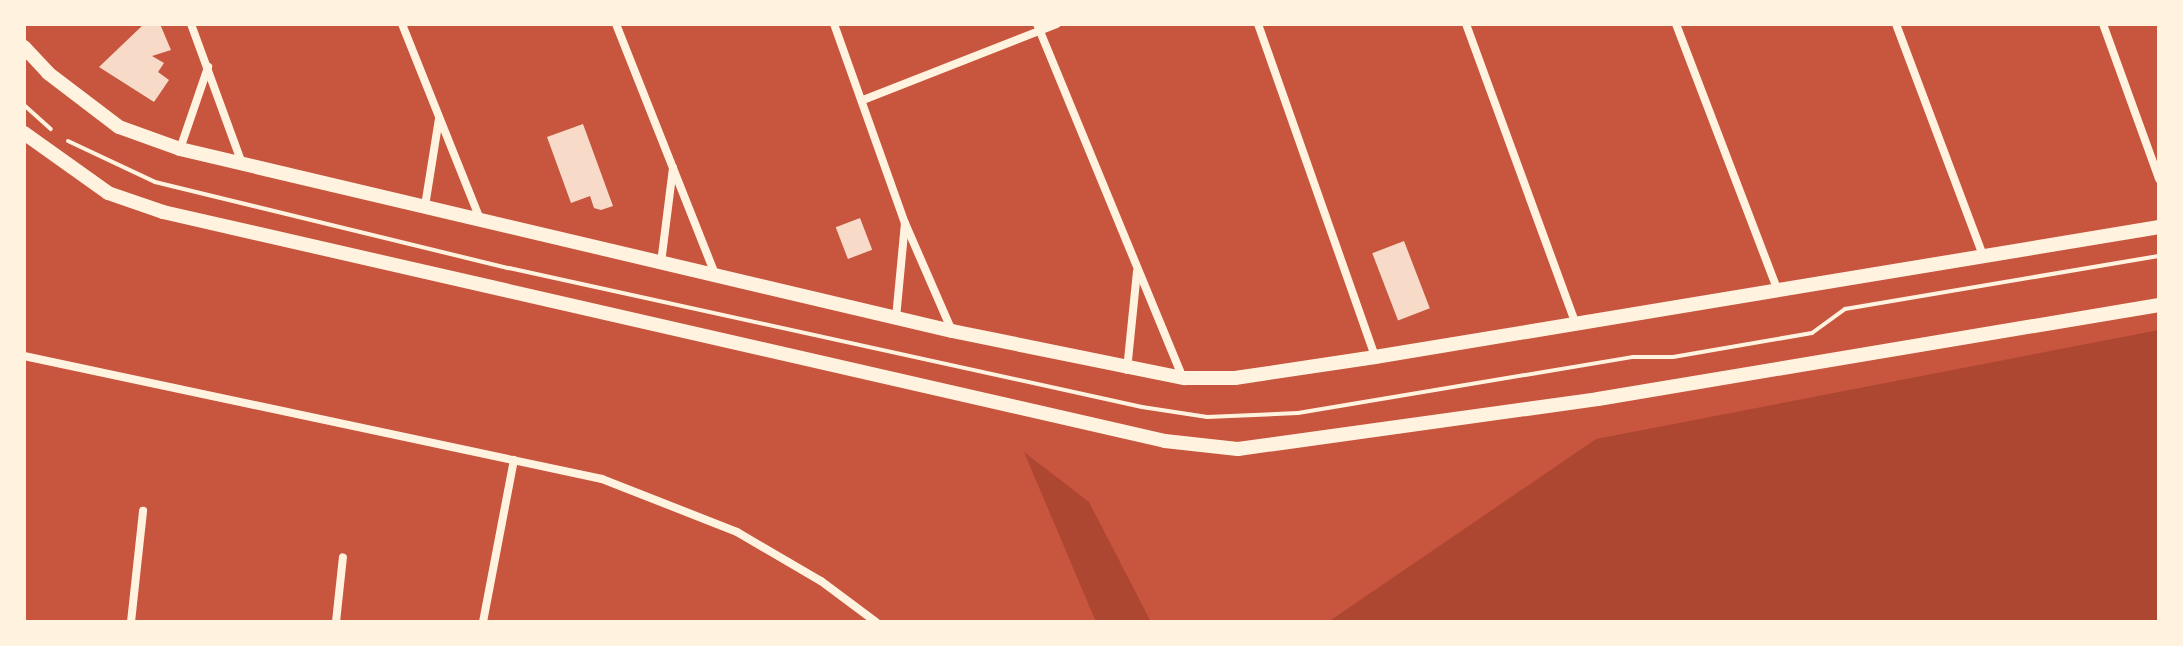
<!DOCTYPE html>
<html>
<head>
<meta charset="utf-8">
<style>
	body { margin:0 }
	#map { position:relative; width:2183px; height:646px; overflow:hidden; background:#c8553d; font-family:Manrope,sans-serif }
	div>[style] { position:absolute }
	.green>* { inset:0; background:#ae4732 }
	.building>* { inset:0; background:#f7dbc8; transform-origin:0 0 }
	.path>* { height:4px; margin:-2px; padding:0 2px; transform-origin:2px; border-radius:2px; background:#fff3e0 }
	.minor>* { height:8px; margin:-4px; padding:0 4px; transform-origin:4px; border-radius:4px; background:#fff3e0 }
	.primary>* { height:14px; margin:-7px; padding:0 7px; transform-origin:7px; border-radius:7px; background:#fff3e0 }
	span { translate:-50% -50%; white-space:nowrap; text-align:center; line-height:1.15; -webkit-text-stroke:6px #fff3e0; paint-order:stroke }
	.frame { position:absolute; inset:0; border:26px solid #fff3e0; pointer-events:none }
</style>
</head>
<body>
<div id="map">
	<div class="green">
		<i style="clip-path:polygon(2159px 330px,2159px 622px,1328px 622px,1596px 439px)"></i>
		<i style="clip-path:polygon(1024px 452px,1089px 502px,1151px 622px,1096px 622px)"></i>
	</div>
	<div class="building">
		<i style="clip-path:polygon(144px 24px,160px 24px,171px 50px,152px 56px,164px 63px,158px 72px,169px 80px,154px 102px,99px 67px)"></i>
		<i style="clip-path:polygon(583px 124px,613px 206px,601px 210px,594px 208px,590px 196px,571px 203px,547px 137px)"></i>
		<i style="left:860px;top:218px;width:34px;height:26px;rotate:69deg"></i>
		<i style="left:1404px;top:241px;width:72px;height:34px;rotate:69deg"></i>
	</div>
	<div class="path">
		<i style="left:24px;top:105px;width:36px;rotate:42deg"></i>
		<i style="left:68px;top:141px;width:96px;rotate:25.2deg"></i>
		<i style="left:155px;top:182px;width:364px;rotate:13.7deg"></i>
		<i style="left:509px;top:268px;width:648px;rotate:12.38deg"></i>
		<i style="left:1142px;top:407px;width:66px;rotate:8.7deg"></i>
		<i style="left:1207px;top:417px;width:91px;rotate:-2.5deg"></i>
		<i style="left:1298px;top:413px;width:340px;rotate:-9.5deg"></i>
		<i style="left:1633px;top:357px;width:40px"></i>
		<i style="left:1673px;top:357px;width:141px;rotate:-9.8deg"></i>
		<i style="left:1812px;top:333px;width:41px;rotate:-36deg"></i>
		<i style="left:1845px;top:309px;width:318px;rotate:-9.6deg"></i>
	</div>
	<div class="minor">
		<i style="left:191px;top:24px;width:151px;rotate:69.9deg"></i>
		<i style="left:402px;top:24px;width:208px;rotate:68.2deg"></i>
		<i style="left:616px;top:24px;width:271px;rotate:68.4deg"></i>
		<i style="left:834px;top:24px;width:211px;rotate:70.4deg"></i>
		<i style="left:905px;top:223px;width:118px;rotate:66.5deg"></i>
		<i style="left:1037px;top:24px;width:383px;rotate:67.6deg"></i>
		<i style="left:1258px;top:24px;width:353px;rotate:70.6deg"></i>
		<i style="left:1466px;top:24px;width:317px;rotate:69.9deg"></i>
		<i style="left:1676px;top:24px;width:283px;rotate:69.1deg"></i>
		<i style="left:1896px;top:24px;width:247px;rotate:69.4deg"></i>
		<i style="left:2103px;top:24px;width:165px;rotate:70.1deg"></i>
		<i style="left:863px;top:100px;width:208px;rotate:-21.4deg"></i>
		<i style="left:180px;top:149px;width:87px;rotate:-71.1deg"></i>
		<i style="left:425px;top:206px;width:88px;rotate:-80.9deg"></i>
		<i style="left:661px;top:263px;width:96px;rotate:-82.8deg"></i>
		<i style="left:896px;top:318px;width:95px;rotate:-84.6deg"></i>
		<i style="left:24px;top:356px;width:591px;rotate:12.01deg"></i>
		<i style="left:602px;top:479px;width:145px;rotate:21.4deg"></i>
		<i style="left:737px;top:532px;width:97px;rotate:30.3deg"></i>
		<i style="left:821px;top:581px;width:69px;rotate:36.7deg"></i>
		<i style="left:1127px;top:370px;width:99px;rotate:-84.2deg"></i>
		<i style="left:131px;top:622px;width:112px;rotate:-83.8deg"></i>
		<i style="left:336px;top:622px;width:65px;rotate:-83.9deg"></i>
		<i style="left:483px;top:622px;width:165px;rotate:-79.2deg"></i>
	</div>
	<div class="primary">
		<i style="left:24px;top:47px;width:35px;rotate:47deg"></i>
		<i style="left:48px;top:73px;width:89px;rotate:37.3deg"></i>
		<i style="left:119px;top:127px;width:65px;rotate:19.8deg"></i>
		<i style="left:180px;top:149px;width:793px;rotate:13.27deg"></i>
		<i style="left:952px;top:331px;width:237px;rotate:11.5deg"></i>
		<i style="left:1184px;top:378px;width:51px"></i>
		<i style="left:1235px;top:378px;width:142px;rotate:-8.5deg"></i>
		<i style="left:1375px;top:357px;width:795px;rotate:-9.41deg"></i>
		<i style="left:24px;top:133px;width:103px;rotate:35.5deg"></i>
		<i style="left:108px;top:193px;width:58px;rotate:19.1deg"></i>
		<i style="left:163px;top:212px;width:1028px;rotate:12.87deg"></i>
		<i style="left:1165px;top:441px;width:73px;rotate:6.3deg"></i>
		<i style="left:1238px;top:449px;width:363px;rotate:-7.9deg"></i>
		<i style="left:1598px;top:399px;width:569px;rotate:-9.51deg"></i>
	</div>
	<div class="frame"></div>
</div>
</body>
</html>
